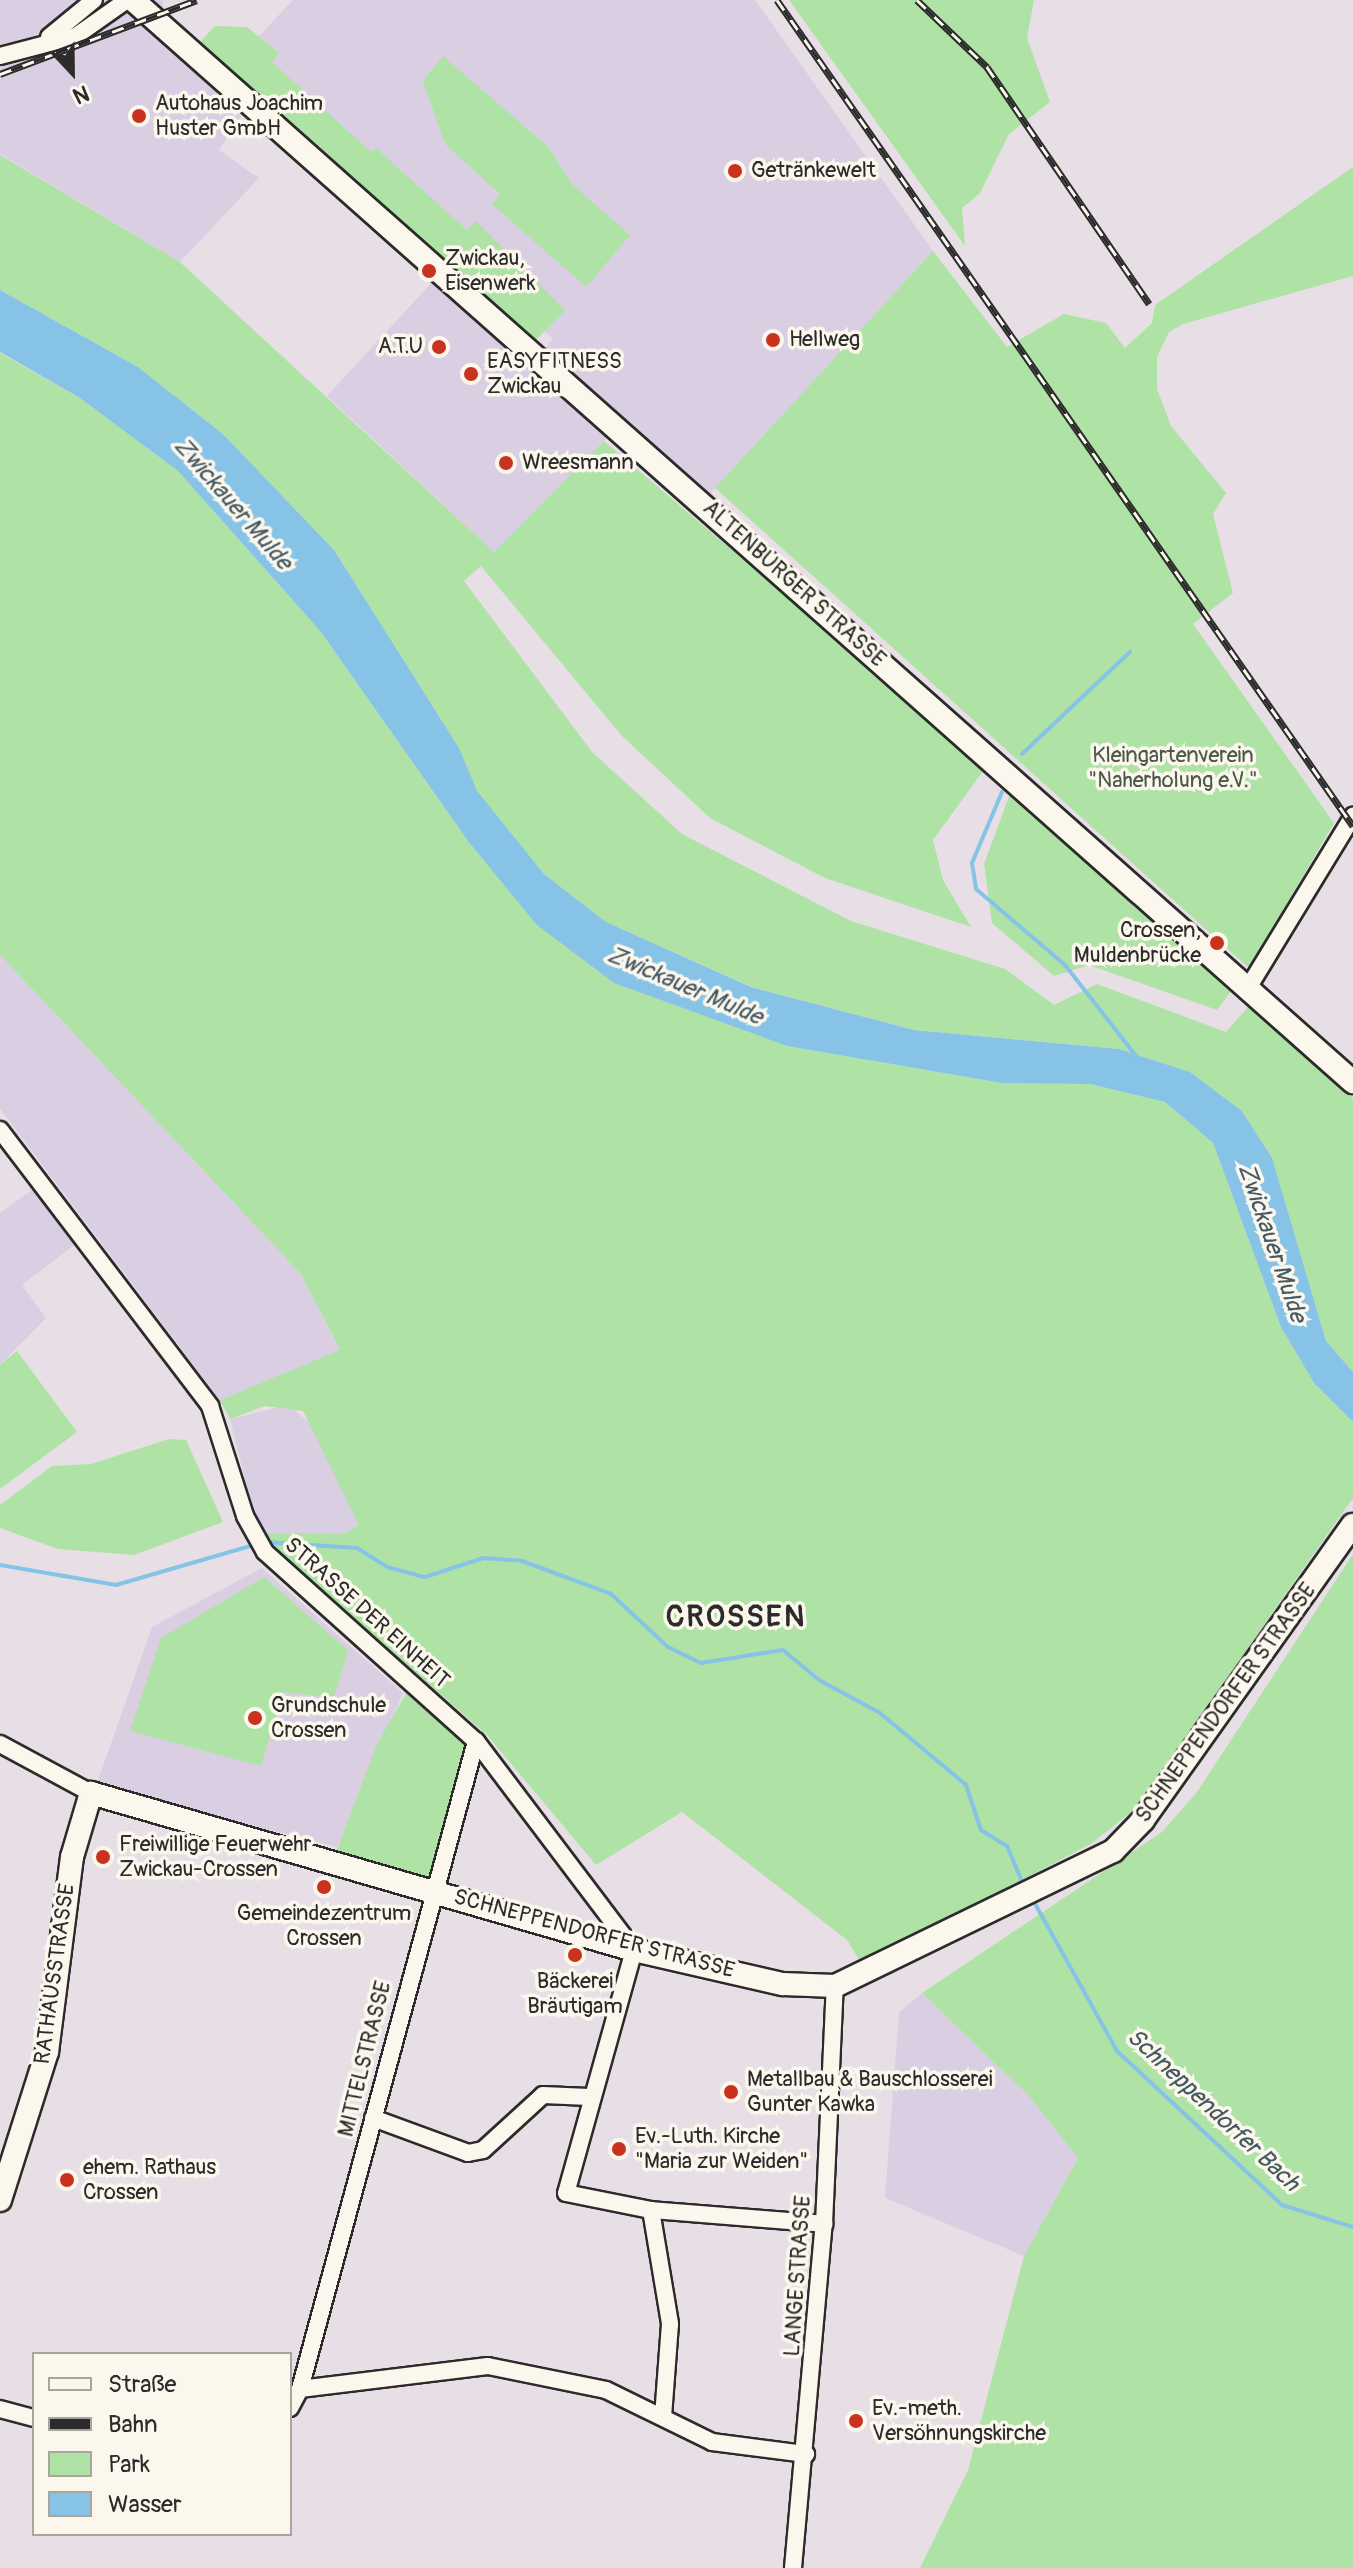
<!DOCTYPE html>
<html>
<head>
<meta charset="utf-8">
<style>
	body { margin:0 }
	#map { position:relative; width:1353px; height:2568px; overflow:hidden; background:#e8dfe6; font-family:Pangolin,sans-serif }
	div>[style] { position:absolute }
	.built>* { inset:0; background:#dacee2 }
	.green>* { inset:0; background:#aee3a5 }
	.water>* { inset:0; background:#86c3e6 }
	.stream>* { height:4px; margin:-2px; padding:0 2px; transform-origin:2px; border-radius:2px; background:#86c3e6 }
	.roads { filter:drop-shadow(2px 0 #2b2b2b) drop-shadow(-2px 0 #2b2b2b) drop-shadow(0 2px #2b2b2b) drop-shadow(0 -2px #2b2b2b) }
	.street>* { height:16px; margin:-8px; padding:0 8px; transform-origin:8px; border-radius:8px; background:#fbf7ec }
	.secondary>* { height:22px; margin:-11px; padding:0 11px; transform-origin:11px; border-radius:11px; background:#fbf7ec }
	.rail>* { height:7px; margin-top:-3.5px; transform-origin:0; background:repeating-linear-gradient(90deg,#fbf7ec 0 12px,#2b2b2b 0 24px); box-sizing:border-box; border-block:2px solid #2b2b2b }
	.dots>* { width:22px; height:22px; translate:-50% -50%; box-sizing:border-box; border:4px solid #fbf7ec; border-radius:50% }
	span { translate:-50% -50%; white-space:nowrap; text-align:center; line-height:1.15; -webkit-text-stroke:7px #fbf7ec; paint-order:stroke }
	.poi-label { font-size:22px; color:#2b2b2b }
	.left { translate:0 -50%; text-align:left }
	.right { translate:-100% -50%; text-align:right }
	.street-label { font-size:22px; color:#2b2b2b }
	.park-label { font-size:22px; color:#4c594a }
	.water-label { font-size:24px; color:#465963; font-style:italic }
	.district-label { font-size:30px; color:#2b2b2b; font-weight:700; letter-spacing:2px }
	.legend { position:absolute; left:32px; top:2352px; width:260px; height:184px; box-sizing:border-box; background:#fbf7ec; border:2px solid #a8a59f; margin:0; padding:10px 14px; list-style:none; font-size:24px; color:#2b2b2b }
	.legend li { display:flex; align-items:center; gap:16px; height:40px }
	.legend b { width:40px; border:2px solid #a8a59f }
	.north { position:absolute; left:32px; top:32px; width:80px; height:80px; -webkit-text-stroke:6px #fbf7ec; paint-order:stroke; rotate:158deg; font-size:22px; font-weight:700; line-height:32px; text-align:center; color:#2b2b2b }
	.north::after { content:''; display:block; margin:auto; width:28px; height:36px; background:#2b2b2b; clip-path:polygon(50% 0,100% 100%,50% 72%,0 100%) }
</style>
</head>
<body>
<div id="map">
	<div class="built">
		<i style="clip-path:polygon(0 0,163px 0,162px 39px,241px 116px,219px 150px,259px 178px,180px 262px,0 154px)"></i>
		<i style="clip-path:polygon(293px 0,755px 0,933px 251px,708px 496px,625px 419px,496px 554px,327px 396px,447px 266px,544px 350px,553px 339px,241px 55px)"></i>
		<i style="clip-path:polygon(0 955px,301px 1274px,340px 1351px,220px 1400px,0 1109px)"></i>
		<i style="clip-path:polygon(36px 1187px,78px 1242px,22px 1285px,46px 1318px,0 1365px,0 1213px)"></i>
		<i style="clip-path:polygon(288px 1405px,310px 1423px,359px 1525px,346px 1533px,265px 1533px,251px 1504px,230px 1419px)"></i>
		<i style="clip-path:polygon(262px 1568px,403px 1693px,337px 1847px,96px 1786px,152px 1627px)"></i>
		<i style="clip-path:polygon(922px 1993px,1028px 2095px,1078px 2158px,1024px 2256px,885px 2198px,899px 2012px)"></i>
	</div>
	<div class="green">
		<i style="clip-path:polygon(789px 0,1034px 0,1027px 38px,1050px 102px,1009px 134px,980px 193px,962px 208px,965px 246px)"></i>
		<i style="clip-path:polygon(215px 26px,247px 27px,279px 53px,272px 62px,371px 152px,376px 148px,467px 230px,476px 221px,565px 310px,533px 343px,200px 42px)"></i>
		<i style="clip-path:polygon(443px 56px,548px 147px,573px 185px,630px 235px,586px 287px,492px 204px,500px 194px,445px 144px,423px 81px)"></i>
		<i style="clip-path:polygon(0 155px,180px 262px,494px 552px,604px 441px,986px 767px,933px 840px,943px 880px,971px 927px,825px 878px,710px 818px,621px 735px,481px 566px,464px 581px,592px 752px,682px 834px,851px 921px,1005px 969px,1054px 1005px,1097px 984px,1226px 1032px,1249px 1006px,1353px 1098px,1353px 1372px,1326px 1341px,1272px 1159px,1242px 1111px,1190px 1072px,1119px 1049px,914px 1030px,752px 987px,606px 922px,544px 874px,476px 791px,459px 748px,334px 550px,223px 434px,138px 367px,0 290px)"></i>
		<i style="clip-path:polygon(1353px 167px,1353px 276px,1183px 324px,1169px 332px,1157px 357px,1157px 389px,1171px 426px,1226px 493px,1213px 514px,1233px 593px,1193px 624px,1334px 823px,1249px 968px,715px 488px,933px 251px,1007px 347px,1064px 314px,1106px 323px,1125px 348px,1152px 323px,1155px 305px)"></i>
		<i style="clip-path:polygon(0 353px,80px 398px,178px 471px,321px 632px,463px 834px,537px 924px,614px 983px,787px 1046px,1002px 1083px,1090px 1084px,1165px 1102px,1213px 1143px,1281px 1327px,1314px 1383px,1353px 1422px,1353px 1498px,1134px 1810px,1092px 1843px,862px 1965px,847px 1940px,682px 1812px,596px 1865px,487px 1735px,283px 1557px,265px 1533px,345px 1533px,359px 1525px,303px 1411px,265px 1406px,230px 1419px,220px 1400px,340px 1350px,301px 1274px,0 955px)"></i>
		<i style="clip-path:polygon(1010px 794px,1232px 990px,1217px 1010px,1089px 965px,1054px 976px,992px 923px,984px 864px)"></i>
		<i style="clip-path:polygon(17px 1351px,77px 1432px,0 1489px,0 1365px)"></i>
		<i style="clip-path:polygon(169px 1439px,186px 1440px,223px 1522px,134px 1555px,58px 1549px,0 1528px,0 1505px,52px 1466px,91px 1464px)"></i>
		<i style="clip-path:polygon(1353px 1554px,1353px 2568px,920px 2568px,968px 2470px,1024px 2256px,1078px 2158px,1028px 2095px,922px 1993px,1162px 1832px,1197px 1792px)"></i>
		<i style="clip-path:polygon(264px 1577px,348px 1650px,334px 1698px,283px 1692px,261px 1766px,130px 1731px,161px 1638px)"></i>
		<i style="clip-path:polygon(412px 1683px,476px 1741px,431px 1889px,333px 1860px,377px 1744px)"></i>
	</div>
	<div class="water">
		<i style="clip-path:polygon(0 290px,138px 367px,223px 434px,334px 550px,459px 748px,477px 791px,544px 874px,606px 922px,751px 987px,914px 1030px,1119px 1049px,1190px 1072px,1242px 1111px,1272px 1158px,1326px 1341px,1353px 1372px,1353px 1422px,1314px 1383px,1281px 1327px,1213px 1143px,1165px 1102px,1090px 1084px,1002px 1083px,787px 1046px,614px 983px,537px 925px,468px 841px,321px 632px,178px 471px,80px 398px,0 352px)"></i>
	</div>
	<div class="stream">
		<i style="left:1022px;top:754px;width:149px;rotate:-43.4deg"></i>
		<i style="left:1002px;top:792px;width:77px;rotate:112.9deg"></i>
		<i style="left:972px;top:863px;width:26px;rotate:81deg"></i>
		<i style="left:976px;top:889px;width:117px;rotate:40.5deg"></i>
		<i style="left:1065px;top:965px;width:117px;rotate:52deg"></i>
		<i style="left:266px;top:1542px;width:91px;rotate:3.8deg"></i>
		<i style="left:357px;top:1548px;width:36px;rotate:32deg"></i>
		<i style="left:387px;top:1567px;width:39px;rotate:15deg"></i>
		<i style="left:425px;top:1577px;width:61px;rotate:-18.1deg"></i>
		<i style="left:483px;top:1558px;width:39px;rotate:4deg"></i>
		<i style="left:522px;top:1561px;width:95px;rotate:20.3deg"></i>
		<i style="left:611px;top:1594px;width:78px;rotate:42.9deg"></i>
		<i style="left:668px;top:1647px;width:37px;rotate:26deg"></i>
		<i style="left:701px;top:1663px;width:83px;rotate:-9deg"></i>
		<i style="left:783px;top:1650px;width:47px;rotate:39.8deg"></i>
		<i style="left:819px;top:1680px;width:69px;rotate:28.4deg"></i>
		<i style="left:880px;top:1713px;width:112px;rotate:39.9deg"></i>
		<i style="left:966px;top:1785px;width:47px;rotate:71.6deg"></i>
		<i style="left:981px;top:1830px;width:31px;rotate:32deg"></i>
		<i style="left:1007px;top:1846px;width:43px;rotate:67deg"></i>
		<i style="left:0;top:1565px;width:118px;rotate:9.8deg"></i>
		<i style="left:116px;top:1585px;width:147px;rotate:-16.2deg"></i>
		<i style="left:1033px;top:1900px;width:173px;rotate:60.9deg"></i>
		<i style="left:1117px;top:2051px;width:226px;rotate:43deg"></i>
		<i style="left:1282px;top:2205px;width:74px;rotate:17.2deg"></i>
	</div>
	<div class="roads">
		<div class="street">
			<i style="left:49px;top:37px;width:58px;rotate:-39.4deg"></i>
			<i style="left:0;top:56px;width:79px;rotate:-14.7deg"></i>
			<i style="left:76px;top:36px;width:62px;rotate:-35.2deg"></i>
			<i style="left:1248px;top:988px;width:202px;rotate:-58.6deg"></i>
			<i style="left:0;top:1130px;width:347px;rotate:52.7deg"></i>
			<i style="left:210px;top:1406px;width:115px;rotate:72.3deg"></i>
			<i style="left:245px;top:1516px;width:41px;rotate:60.9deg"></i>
			<i style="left:265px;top:1552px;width:283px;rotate:41.9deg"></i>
			<i style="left:476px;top:1741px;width:262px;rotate:52.9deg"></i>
			<i style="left:634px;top:1950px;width:252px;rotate:105.6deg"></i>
			<i style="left:566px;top:2193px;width:87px;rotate:11.3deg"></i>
			<i style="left:651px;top:2210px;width:174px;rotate:4.6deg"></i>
			<i style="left:0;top:1744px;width:103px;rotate:28.3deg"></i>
			<i style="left:373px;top:2118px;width:101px;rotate:20.2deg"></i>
			<i style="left:468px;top:2153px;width:15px;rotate:-11deg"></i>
			<i style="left:483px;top:2150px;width:81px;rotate:-42.5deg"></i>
			<i style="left:543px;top:2095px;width:46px;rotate:2.5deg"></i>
			<i style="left:651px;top:2210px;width:116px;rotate:80.5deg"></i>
			<i style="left:670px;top:2324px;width:93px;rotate:94.3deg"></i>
			<i style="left:300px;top:2389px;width:671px;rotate:-74.8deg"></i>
			<i style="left:290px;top:2408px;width:21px;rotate:-62deg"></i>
			<i style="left:300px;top:2389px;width:189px;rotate:-7deg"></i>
			<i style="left:488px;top:2366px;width:120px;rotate:11.5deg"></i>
			<i style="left:606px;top:2390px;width:118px;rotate:26.1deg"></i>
			<i style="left:712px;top:2442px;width:95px;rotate:7.3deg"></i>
			<i style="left:0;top:2409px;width:35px;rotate:15deg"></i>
			<i style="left:793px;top:2568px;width:345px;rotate:-84.9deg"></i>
			<i style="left:824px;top:2224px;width:238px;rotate:-87.4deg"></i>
		</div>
		<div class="secondary">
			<i style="left:133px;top:0;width:1631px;rotate:41.57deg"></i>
			<i style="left:0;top:2200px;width:155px;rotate:-72.4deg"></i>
			<i style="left:47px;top:2052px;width:197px;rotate:-82.7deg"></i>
			<i style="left:72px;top:1857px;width:67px;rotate:-73.5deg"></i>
			<i style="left:91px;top:1793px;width:565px;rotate:16.13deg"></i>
			<i style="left:634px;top:1950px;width:153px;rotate:12.9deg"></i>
			<i style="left:783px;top:1984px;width:52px;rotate:2.2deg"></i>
			<i style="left:835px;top:1986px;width:309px;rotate:-25.9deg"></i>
			<i style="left:1113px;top:1851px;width:43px;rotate:-45.9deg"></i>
			<i style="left:1143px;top:1820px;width:362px;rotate:-54.6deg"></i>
		</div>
	</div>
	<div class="rail">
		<i style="left:777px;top:0;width:1007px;rotate:55.11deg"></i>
		<i style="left:917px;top:0;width:97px;rotate:43.7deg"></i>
		<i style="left:987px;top:67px;width:287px;rotate:55.6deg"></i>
		<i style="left:0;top:74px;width:210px;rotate:-20.6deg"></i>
	</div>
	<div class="dots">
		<i style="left:139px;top:116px;background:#c8321e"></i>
		<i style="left:735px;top:171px;background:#c8321e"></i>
		<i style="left:429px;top:271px;background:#c8321e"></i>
		<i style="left:773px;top:340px;background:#c8321e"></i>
		<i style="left:439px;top:347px;background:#c8321e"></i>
		<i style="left:471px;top:374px;background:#c8321e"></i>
		<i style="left:506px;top:463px;background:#c8321e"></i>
		<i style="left:1217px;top:943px;background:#c8321e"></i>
		<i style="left:255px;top:1718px;background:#c8321e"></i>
		<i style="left:103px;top:1857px;background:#c8321e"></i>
		<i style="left:324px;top:1887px;background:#c8321e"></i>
		<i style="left:575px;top:1955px;background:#c8321e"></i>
		<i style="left:731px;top:2092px;background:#c8321e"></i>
		<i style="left:619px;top:2149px;background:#c8321e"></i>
		<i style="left:67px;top:2180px;background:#c8321e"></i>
		<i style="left:856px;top:2421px;background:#c8321e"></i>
	</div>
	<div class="poi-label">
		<span class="left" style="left:155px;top:116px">Autohaus Joachim<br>Huster GmbH</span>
		<span class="left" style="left:751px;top:171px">Getränkewelt</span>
		<span class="left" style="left:445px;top:271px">Zwickau,<br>Eisenwerk</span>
		<span class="left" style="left:789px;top:340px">Hellweg</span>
		<span class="right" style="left:423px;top:347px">A.T.U</span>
		<span class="left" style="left:487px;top:374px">EASYFITNESS<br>Zwickau</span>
		<span class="left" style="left:522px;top:463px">Wreesmann</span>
		<span class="right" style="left:1201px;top:943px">Crossen,<br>Muldenbrücke</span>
		<span class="left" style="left:271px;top:1718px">Grundschule<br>Crossen</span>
		<span class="left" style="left:119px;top:1857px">Freiwillige Feuerwehr<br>Zwickau-Crossen</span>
		<span style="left:324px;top:1926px">Gemeindezentrum<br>Crossen</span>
		<span style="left:575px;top:1994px">Bäckerei<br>Bräutigam</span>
		<span class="left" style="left:747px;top:2092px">Metallbau &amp; Bauschlosserei<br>Gunter Kawka</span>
		<span class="left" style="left:635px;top:2149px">Ev.-Luth. Kirche<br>"Maria zur Weiden"</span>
		<span class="left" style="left:83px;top:2180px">ehem. Rathaus<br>Crossen</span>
		<span class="left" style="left:872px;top:2421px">Ev.-meth.<br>Versöhnungskirche</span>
	</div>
	<div class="street-label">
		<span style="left:794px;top:584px;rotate:42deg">ALTENBURGER STRASSE</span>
		<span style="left:367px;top:1613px;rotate:42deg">STRASSE DER EINHEIT</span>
		<span style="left:1226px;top:1703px;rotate:-54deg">SCHNEPPENDORFER STRASSE</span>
		<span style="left:594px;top:1934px;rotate:15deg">SCHNEPPENDORFER STRASSE</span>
		<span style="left:55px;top:1974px;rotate:-82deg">RATHAUSSTRASSE</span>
		<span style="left:365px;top:2059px;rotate:-76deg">MITTELSTRASSE</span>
		<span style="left:798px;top:2276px;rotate:-86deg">LANGE STRASSE</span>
	</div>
	<div class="park-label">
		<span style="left:1173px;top:768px">Kleingartenverein<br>"Naherholung e.V."</span>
	</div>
	<div class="water-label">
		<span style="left:233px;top:504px;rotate:49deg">Zwickauer Mulde</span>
		<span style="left:685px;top:986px;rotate:23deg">Zwickauer Mulde</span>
		<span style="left:1272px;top:1243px;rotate:71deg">Zwickauer Mulde</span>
		<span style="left:1213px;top:2110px;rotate:43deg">Schneppendorfer Bach</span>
	</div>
	<div class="district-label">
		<span style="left:736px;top:1617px">CROSSEN</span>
	</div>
	<ul class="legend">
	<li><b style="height:10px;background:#fbf7ec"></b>Straße</li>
	<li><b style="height:10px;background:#2b2b2b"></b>Bahn</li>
	<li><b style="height:22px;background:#aee3a5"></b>Park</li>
	<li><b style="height:22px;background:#86c3e6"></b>Wasser</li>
	</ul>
	<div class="north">N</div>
</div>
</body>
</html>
